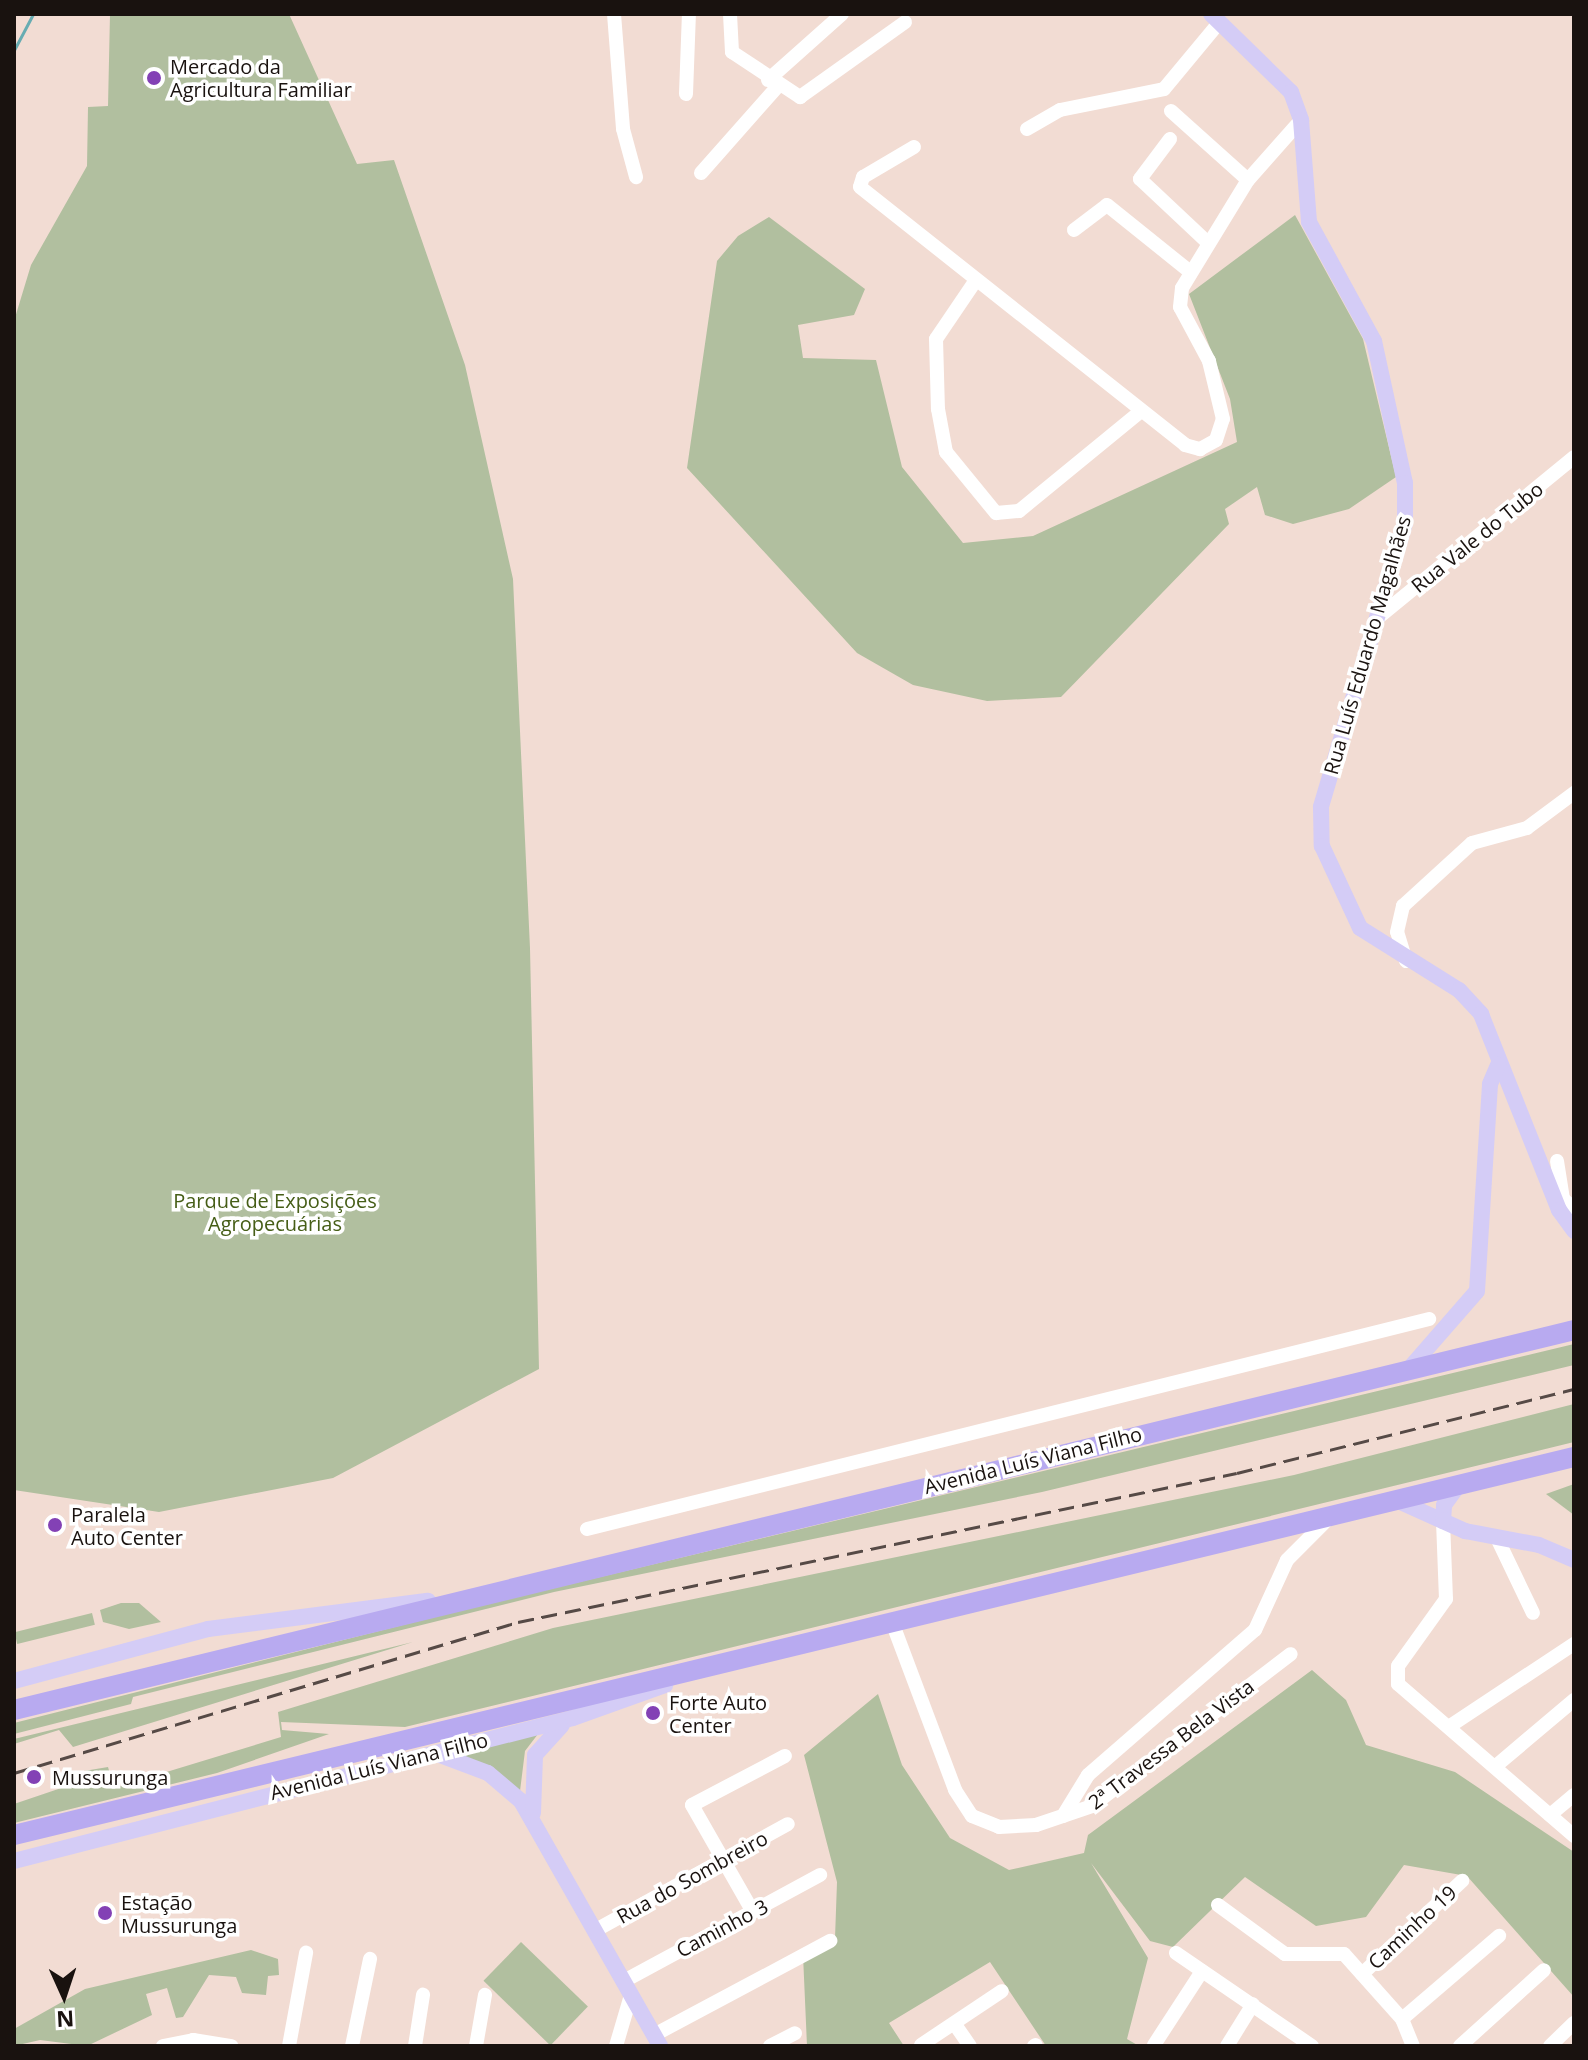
<!DOCTYPE html>
<html>
<head>
<meta charset="utf-8">
<style>
	body { margin:0 }
	#map { position:relative; width:1588px; height:2060px; overflow:hidden; background:#f2dcd3; font-family:"Open Sans",sans-serif }
	div>[style] { position:absolute }
	.green>* { inset:0; background:#b1bf9f; transform-origin:0 0 }
	.stream>* { height:3px; margin:-1.5px; padding:0 1.5px; transform-origin:1.5px; border-radius:1.5px; background:#67acb2 }
	.minor>* { height:14px; margin:-7px; padding:0 7px; transform-origin:7px; border-radius:7px; background:#fff }
	.major>* { height:16px; margin:-8px; padding:0 8px; transform-origin:8px; border-radius:8px; background:#d4ccf6 }
	.highway>* { height:20px; margin:-10px; padding:0 10px; transform-origin:10px; border-radius:10px; background:#b8aaf0 }
	.rail>* { height:3px; margin-top:-1.5px; transform-origin:0; background:repeating-linear-gradient(90deg,#564a46 0 16px,transparent 0 24px) }
	.dots>* { width:22px; height:22px; translate:-50% -50%; box-sizing:border-box; border:4px solid #fff; border-radius:50% }
	span { translate:-50% -50%; white-space:nowrap; text-align:center; line-height:1.15; -webkit-text-stroke:7px #fff; paint-order:stroke }
	.poi-label { font-size:20px; color:#19120f }
	.left { translate:0 -50%; text-align:left }
	.street-label { font-size:20px; color:#19120f }
	.park-label { font-size:20px; color:#465e17 }
	.frame { position:absolute; inset:0; border:16px solid #19120f; pointer-events:none }
	.north { position:absolute; left:24px; top:1956px; width:80px; height:80px; -webkit-text-stroke:6px #fff; paint-order:stroke; rotate:177deg; font-size:22px; font-weight:700; line-height:32px; text-align:center; color:#19120f }
	.north::after { content:''; display:block; margin:auto; width:28px; height:36px; background:#19120f; clip-path:polygon(50% 0,100% 100%,50% 72%,0 100%) }
</style>
</head>
<body>
<div id="map">
	<div class="green">
		<i style="clip-path:polygon(110px 14px,289px 14px,357px 164px,394px 160px,465px 365px,513px 579px,530px 948px,539px 1369px,333px 1478px,159px 1512px,14px 1490px,14px 321px,31px 265px,87px 166px,88px 107px,108px 106px)"></i>
		<i style="clip-path:polygon(1295px 215px,1363px 339px,1396px 477px,1349px 509px,1293px 524px,1265px 515px,1257px 487px,1225px 509px,1229px 524px,1061px 697px,987px 701px,913px 685px,857px 653px,687px 468px,717px 261px,738px 236px,769px 217px,865px 289px,854px 315px,798px 325px,803px 358px,876px 360px,902px 467px,963px 543px,1033px 536px,1237px 442px,1230px 399px,1189px 294px)"></i>
		<i style="clip-path:polygon(1574px 1344px,1574px 1365px,1042px 1492px,554px 1592px,133px 1697px,131px 1704px,14px 1734px,14px 1723px,466px 1609px)"></i>
		<i style="clip-path:polygon(1574px 1404px,1574px 1442px,405px 1727px,281px 1722px,282px 1730px,329px 1734px,217px 1773px,14px 1823px,14px 1804px,79px 1782px,78px 1772px,108px 1767px,114px 1788px,281px 1737px,278px 1712px,553px 1628px,1294px 1475px)"></i>
		<i style="clip-path:polygon(1574px 1484px,1574px 1515px,1546px 1494px)"></i>
		<i style="clip-path:polygon(121px 1603px,139px 1603px,161px 1622px,129px 1629px,103px 1622px,100px 1610px)"></i>
		<i style="left:92px;top:1613px;width:12px;height:80px;rotate:76deg"></i>
		<i style="clip-path:polygon(413px 1642px,73px 1747px,59px 1730px,14px 1744px,14px 1739px)"></i>
		<i style="clip-path:polygon(1312px 1670px,1346px 1700px,1366px 1745px,1455px 1772px,1574px 1852px,1574px 1997px,1467px 1876px,1404px 1865px,1366px 1917px,1316px 1926px,1245px 1877px,1173px 1947px,1150px 1941px,1091px 1863px,1148px 1958px,1127px 2039px,1139px 2046px,1046px 2046px,990px 1962px,889px 2023px,904px 2046px,807px 2046px,803px 1955px,835px 1938px,837px 1882px,804px 1755px,878px 1694px,902px 1765px,950px 1838px,1009px 1870px,1084px 1853px,1088px 1835px)"></i>
		<i style="clip-path:polygon(538px 1734px,525px 1751px,520px 1791px,457px 1752px)"></i>
		<i style="left:521px;top:1942px;width:93px;height:54px;rotate:44deg"></i>
		<i style="clip-path:polygon(251px 1950px,278px 1959px,279px 1975px,268px 1976px,266px 1995px,242px 1993px,236px 1977px,209px 1975px,183px 2017px,176px 2018px,167px 1988px,146px 1994px,152px 2015px,87px 2046px,40px 2040px,14px 2046px,14px 2029px,85px 1989px)"></i>
	</div>
	<div class="stream">
		<i style="left:14px;top:50px;width:41px;rotate:-62.2deg"></i>
	</div>
	<div class="minor">
		<i style="left:614px;top:14px;width:115px;rotate:85.5deg"></i>
		<i style="left:623px;top:129px;width:50px;rotate:74.8deg"></i>
		<i style="left:730px;top:14px;width:38px;rotate:87deg"></i>
		<i style="left:732px;top:52px;width:82px;rotate:33.5deg"></i>
		<i style="left:800px;top:97px;width:129px;rotate:-35.5deg"></i>
		<i style="left:768px;top:80px;width:99px;rotate:-41.7deg"></i>
		<i style="left:686px;top:94px;width:80px;rotate:-87.9deg"></i>
		<i style="left:1171px;top:111px;width:103px;rotate:41.9deg"></i>
		<i style="left:1027px;top:129px;width:38px;rotate:-30deg"></i>
		<i style="left:1060px;top:110px;width:106px;rotate:-11.4deg"></i>
		<i style="left:1164px;top:89px;width:85px;rotate:-50.3deg"></i>
		<i style="left:1170px;top:139px;width:50px;rotate:126.9deg"></i>
		<i style="left:1140px;top:179px;width:92px;rotate:43.2deg"></i>
		<i style="left:914px;top:147px;width:59px;rotate:149.5deg"></i>
		<i style="left:863px;top:177px;width:10px;rotate:107deg"></i>
		<i style="left:860px;top:187px;width:415px;rotate:38.4deg"></i>
		<i style="left:1185px;top:445px;width:16px;rotate:15deg"></i>
		<i style="left:1200px;top:449px;width:18px;rotate:-29deg"></i>
		<i style="left:1216px;top:440px;width:22px;rotate:-72deg"></i>
		<i style="left:1223px;top:419px;width:60px;rotate:-103.6deg"></i>
		<i style="left:1209px;top:361px;width:61px;rotate:-118.2deg"></i>
		<i style="left:1180px;top:307px;width:19px;rotate:-84deg"></i>
		<i style="left:1182px;top:288px;width:127px;rotate:-58.6deg"></i>
		<i style="left:1248px;top:180px;width:80px;rotate:-48.5deg"></i>
		<i style="left:701px;top:173px;width:116px;rotate:-48.5deg"></i>
		<i style="left:1074px;top:230px;width:41px;rotate:-37.1deg"></i>
		<i style="left:1107px;top:205px;width:105px;rotate:38.8deg"></i>
		<i style="left:976px;top:280px;width:71px;rotate:124.1deg"></i>
		<i style="left:936px;top:339px;width:70px;rotate:88.4deg"></i>
		<i style="left:938px;top:409px;width:44px;rotate:79.5deg"></i>
		<i style="left:946px;top:452px;width:79px;rotate:50.7deg"></i>
		<i style="left:996px;top:513px;width:23px;rotate:-5deg"></i>
		<i style="left:1019px;top:511px;width:158px;rotate:-39.3deg"></i>
		<i style="left:1380px;top:616px;width:251px;rotate:-39.3deg"></i>
		<i style="left:1406px;top:961px;width:30px;rotate:-107deg"></i>
		<i style="left:1397px;top:932px;width:27px;rotate:-77deg"></i>
		<i style="left:1403px;top:906px;width:93px;rotate:-42.4deg"></i>
		<i style="left:1472px;top:843px;width:57px;rotate:-15.3deg"></i>
		<i style="left:1527px;top:828px;width:59px;rotate:-36.7deg"></i>
		<i style="left:1557px;top:1161px;width:38px;rotate:81deg"></i>
		<i style="left:1563px;top:1199px;width:15px;rotate:42deg"></i>
		<i style="left:1443px;top:1521px;width:78px;rotate:87.8deg"></i>
		<i style="left:1446px;top:1599px;width:82px;rotate:125.6deg"></i>
		<i style="left:1398px;top:1666px;width:18px;rotate:90deg"></i>
		<i style="left:1398px;top:1684px;width:233px;rotate:40.8deg"></i>
		<i style="left:587px;top:1529px;width:868px;rotate:-14deg"></i>
		<i style="left:1497px;top:1538px;width:83px;rotate:64.4deg"></i>
		<i style="left:892px;top:1622px;width:179px;rotate:69.4deg"></i>
		<i style="left:955px;top:1790px;width:31px;rotate:57deg"></i>
		<i style="left:972px;top:1816px;width:29px;rotate:22deg"></i>
		<i style="left:999px;top:1827px;width:37px;rotate:-3deg"></i>
		<i style="left:1036px;top:1825px;width:59px;rotate:-18.7deg"></i>
		<i style="left:1092px;top:1806px;width:250px;rotate:-37.4deg"></i>
		<i style="left:1450px;top:1726px;width:149px;rotate:-33.5deg"></i>
		<i style="left:1497px;top:1765px;width:101px;rotate:-40.2deg"></i>
		<i style="left:1550px;top:1815px;width:31px;rotate:-40deg"></i>
		<i style="left:1063px;top:1816px;width:48px;rotate:-58.6deg"></i>
		<i style="left:1088px;top:1775px;width:221px;rotate:-41deg"></i>
		<i style="left:1255px;top:1630px;width:77px;rotate:-65.4deg"></i>
		<i style="left:1287px;top:1560px;width:55px;rotate:-45deg"></i>
		<i style="left:1218px;top:1905px;width:83px;rotate:36.2deg"></i>
		<i style="left:1285px;top:1954px;width:59px"></i>
		<i style="left:1344px;top:1954px;width:87px;rotate:48.3deg"></i>
		<i style="left:1402px;top:2019px;width:29px;rotate:68deg"></i>
		<i style="left:753px;top:1912px;width:123px;rotate:-119.7deg"></i>
		<i style="left:692px;top:1805px;width:105px;rotate:-27.8deg"></i>
		<i style="left:596px;top:1930px;width:219px;rotate:-28.9deg"></i>
		<i style="left:1176px;top:1953px;width:165px;rotate:34.4deg"></i>
		<i style="left:1362px;top:1974px;width:137px;rotate:-42.9deg"></i>
		<i style="left:624px;top:1981px;width:223px;rotate:-28.4deg"></i>
		<i style="left:1402px;top:2019px;width:128px;rotate:-40.6deg"></i>
		<i style="left:956px;top:2026px;width:24px;rotate:55deg"></i>
		<i style="left:654px;top:2035px;width:200px;rotate:-28.1deg"></i>
		<i style="left:921px;top:2045px;width:97px;rotate:-33.7deg"></i>
		<i style="left:1154px;top:2045px;width:88px;rotate:-57deg"></i>
		<i style="left:163px;top:2046px;width:31px;rotate:-11deg"></i>
		<i style="left:193px;top:2040px;width:39px;rotate:9deg"></i>
		<i style="left:289px;top:2046px;width:95px;rotate:-79.6deg"></i>
		<i style="left:352px;top:2046px;width:89px;rotate:-78.3deg"></i>
		<i style="left:415px;top:2046px;width:52px;rotate:-81.1deg"></i>
		<i style="left:476px;top:2046px;width:52px;rotate:-80deg"></i>
		<i style="left:616px;top:2046px;width:53px;rotate:-73.6deg"></i>
		<i style="left:770px;top:2046px;width:28px;rotate:-27deg"></i>
		<i style="left:1034px;top:2046px;width:2px;rotate:-27deg"></i>
		<i style="left:1227px;top:2046px;width:49px;rotate:-58.2deg"></i>
		<i style="left:1460px;top:2046px;width:113px;rotate:-42.1deg"></i>
		<i style="left:1550px;top:2046px;width:33px;rotate:-44deg"></i>
	</div>
	<div class="major">
		<i style="left:1211px;top:14px;width:112px;rotate:44.3deg"></i>
		<i style="left:1291px;top:92px;width:30px;rotate:70deg"></i>
		<i style="left:1301px;top:120px;width:102px;rotate:85.5deg"></i>
		<i style="left:1309px;top:222px;width:136px;rotate:61.4deg"></i>
		<i style="left:1374px;top:341px;width:145px;rotate:77.7deg"></i>
		<i style="left:1405px;top:483px;width:40px;rotate:90deg"></i>
		<i style="left:1405px;top:523px;width:296px;rotate:106.5deg"></i>
		<i style="left:1321px;top:807px;width:39px;rotate:89deg"></i>
		<i style="left:1322px;top:846px;width:90px;rotate:65.1deg"></i>
		<i style="left:1360px;top:928px;width:117px;rotate:32.1deg"></i>
		<i style="left:1459px;top:990px;width:33px;rotate:47deg"></i>
		<i style="left:1481px;top:1014px;width:211px;rotate:68.3deg"></i>
		<i style="left:1559px;top:1210px;width:26px;rotate:54deg"></i>
		<i style="left:1409px;top:1369px;width:103px;rotate:-48.9deg"></i>
		<i style="left:1477px;top:1291px;width:207px;rotate:-86.4deg"></i>
		<i style="left:1490px;top:1084px;width:21px;rotate:-67deg"></i>
		<i style="left:1396px;top:1500px;width:76px;rotate:24.2deg"></i>
		<i style="left:1465px;top:1531px;width:75px;rotate:10.7deg"></i>
		<i style="left:1539px;top:1545px;width:38px;rotate:23deg"></i>
		<i style="left:1443px;top:1521px;width:16px;rotate:-86deg"></i>
		<i style="left:1444px;top:1505px;width:26px;rotate:-54deg"></i>
		<i style="left:14px;top:1681px;width:201px;rotate:-15deg"></i>
		<i style="left:208px;top:1629px;width:222px;rotate:-7.3deg"></i>
		<i style="left:440px;top:1755px;width:51px;rotate:20.6deg"></i>
		<i style="left:488px;top:1773px;width:43px;rotate:40.3deg"></i>
		<i style="left:521px;top:1801px;width:282px;rotate:60.4deg"></i>
		<i style="left:533px;top:1813px;width:58px;rotate:-88deg"></i>
		<i style="left:535px;top:1755px;width:40px;rotate:-48deg"></i>
		<i style="left:14px;top:1861px;width:577px;rotate:-14.35deg"></i>
		<i style="left:573px;top:1718px;width:98px;rotate:-19.7deg"></i>
	</div>
	<div class="highway">
		<i style="left:14px;top:1710px;width:1606px;rotate:-13.69deg"></i>
		<i style="left:14px;top:1835px;width:1605px;rotate:-13.62deg"></i>
	</div>
	<div class="rail">
		<i style="left:14px;top:1773px;width:526px;rotate:-16.68deg"></i>
		<i style="left:518px;top:1622px;width:734px;rotate:-11.71deg"></i>
		<i style="left:1237px;top:1473px;width:347px;rotate:-14deg"></i>
	</div>
	<div class="dots">
		<i style="left:154px;top:78px;background:#8341b5"></i>
		<i style="left:55px;top:1525px;background:#8341b5"></i>
		<i style="left:653px;top:1713px;background:#8341b5"></i>
		<i style="left:34px;top:1777px;background:#8341b5"></i>
		<i style="left:105px;top:1913px;background:#8341b5"></i>
	</div>
	<div class="poi-label">
		<span class="left" style="left:170px;top:78px">Mercado da<br>Agricultura Familiar</span>
		<span class="left" style="left:71px;top:1526px">Paralela<br>Auto Center</span>
		<span class="left" style="left:669px;top:1714px">Forte Auto<br>Center</span>
		<span class="left" style="left:52px;top:1777px">Mussurunga</span>
		<span class="left" style="left:121px;top:1914px">Estação<br>Mussurunga</span>
	</div>
	<div class="street-label">
		<span style="left:1477px;top:537px;rotate:-39deg">Rua Vale do Tubo</span>
		<span style="left:1367px;top:645px;rotate:-74deg">Rua Luís Eduardo Magalhães</span>
		<span style="left:1033px;top:1460px;rotate:-14deg">Avenida Luís Viana Filho</span>
		<span style="left:1171px;top:1744px;rotate:-37deg">2ª Travessa Bela Vista</span>
		<span style="left:379px;top:1766px;rotate:-14deg">Avenida Luís Viana Filho</span>
		<span style="left:692px;top:1877px;rotate:-29deg">Rua do Sombreiro</span>
		<span style="left:1412px;top:1927px;rotate:-43deg">Caminho 19</span>
		<span style="left:722px;top:1928px;rotate:-28deg">Caminho 3</span>
	</div>
	<div class="park-label">
		<span style="left:275px;top:1212px">Parque de Exposições<br>Agropecuárias</span>
	</div>
	<div class="frame"></div>
	<div class="north">N</div>
</div>
</body>
</html>
